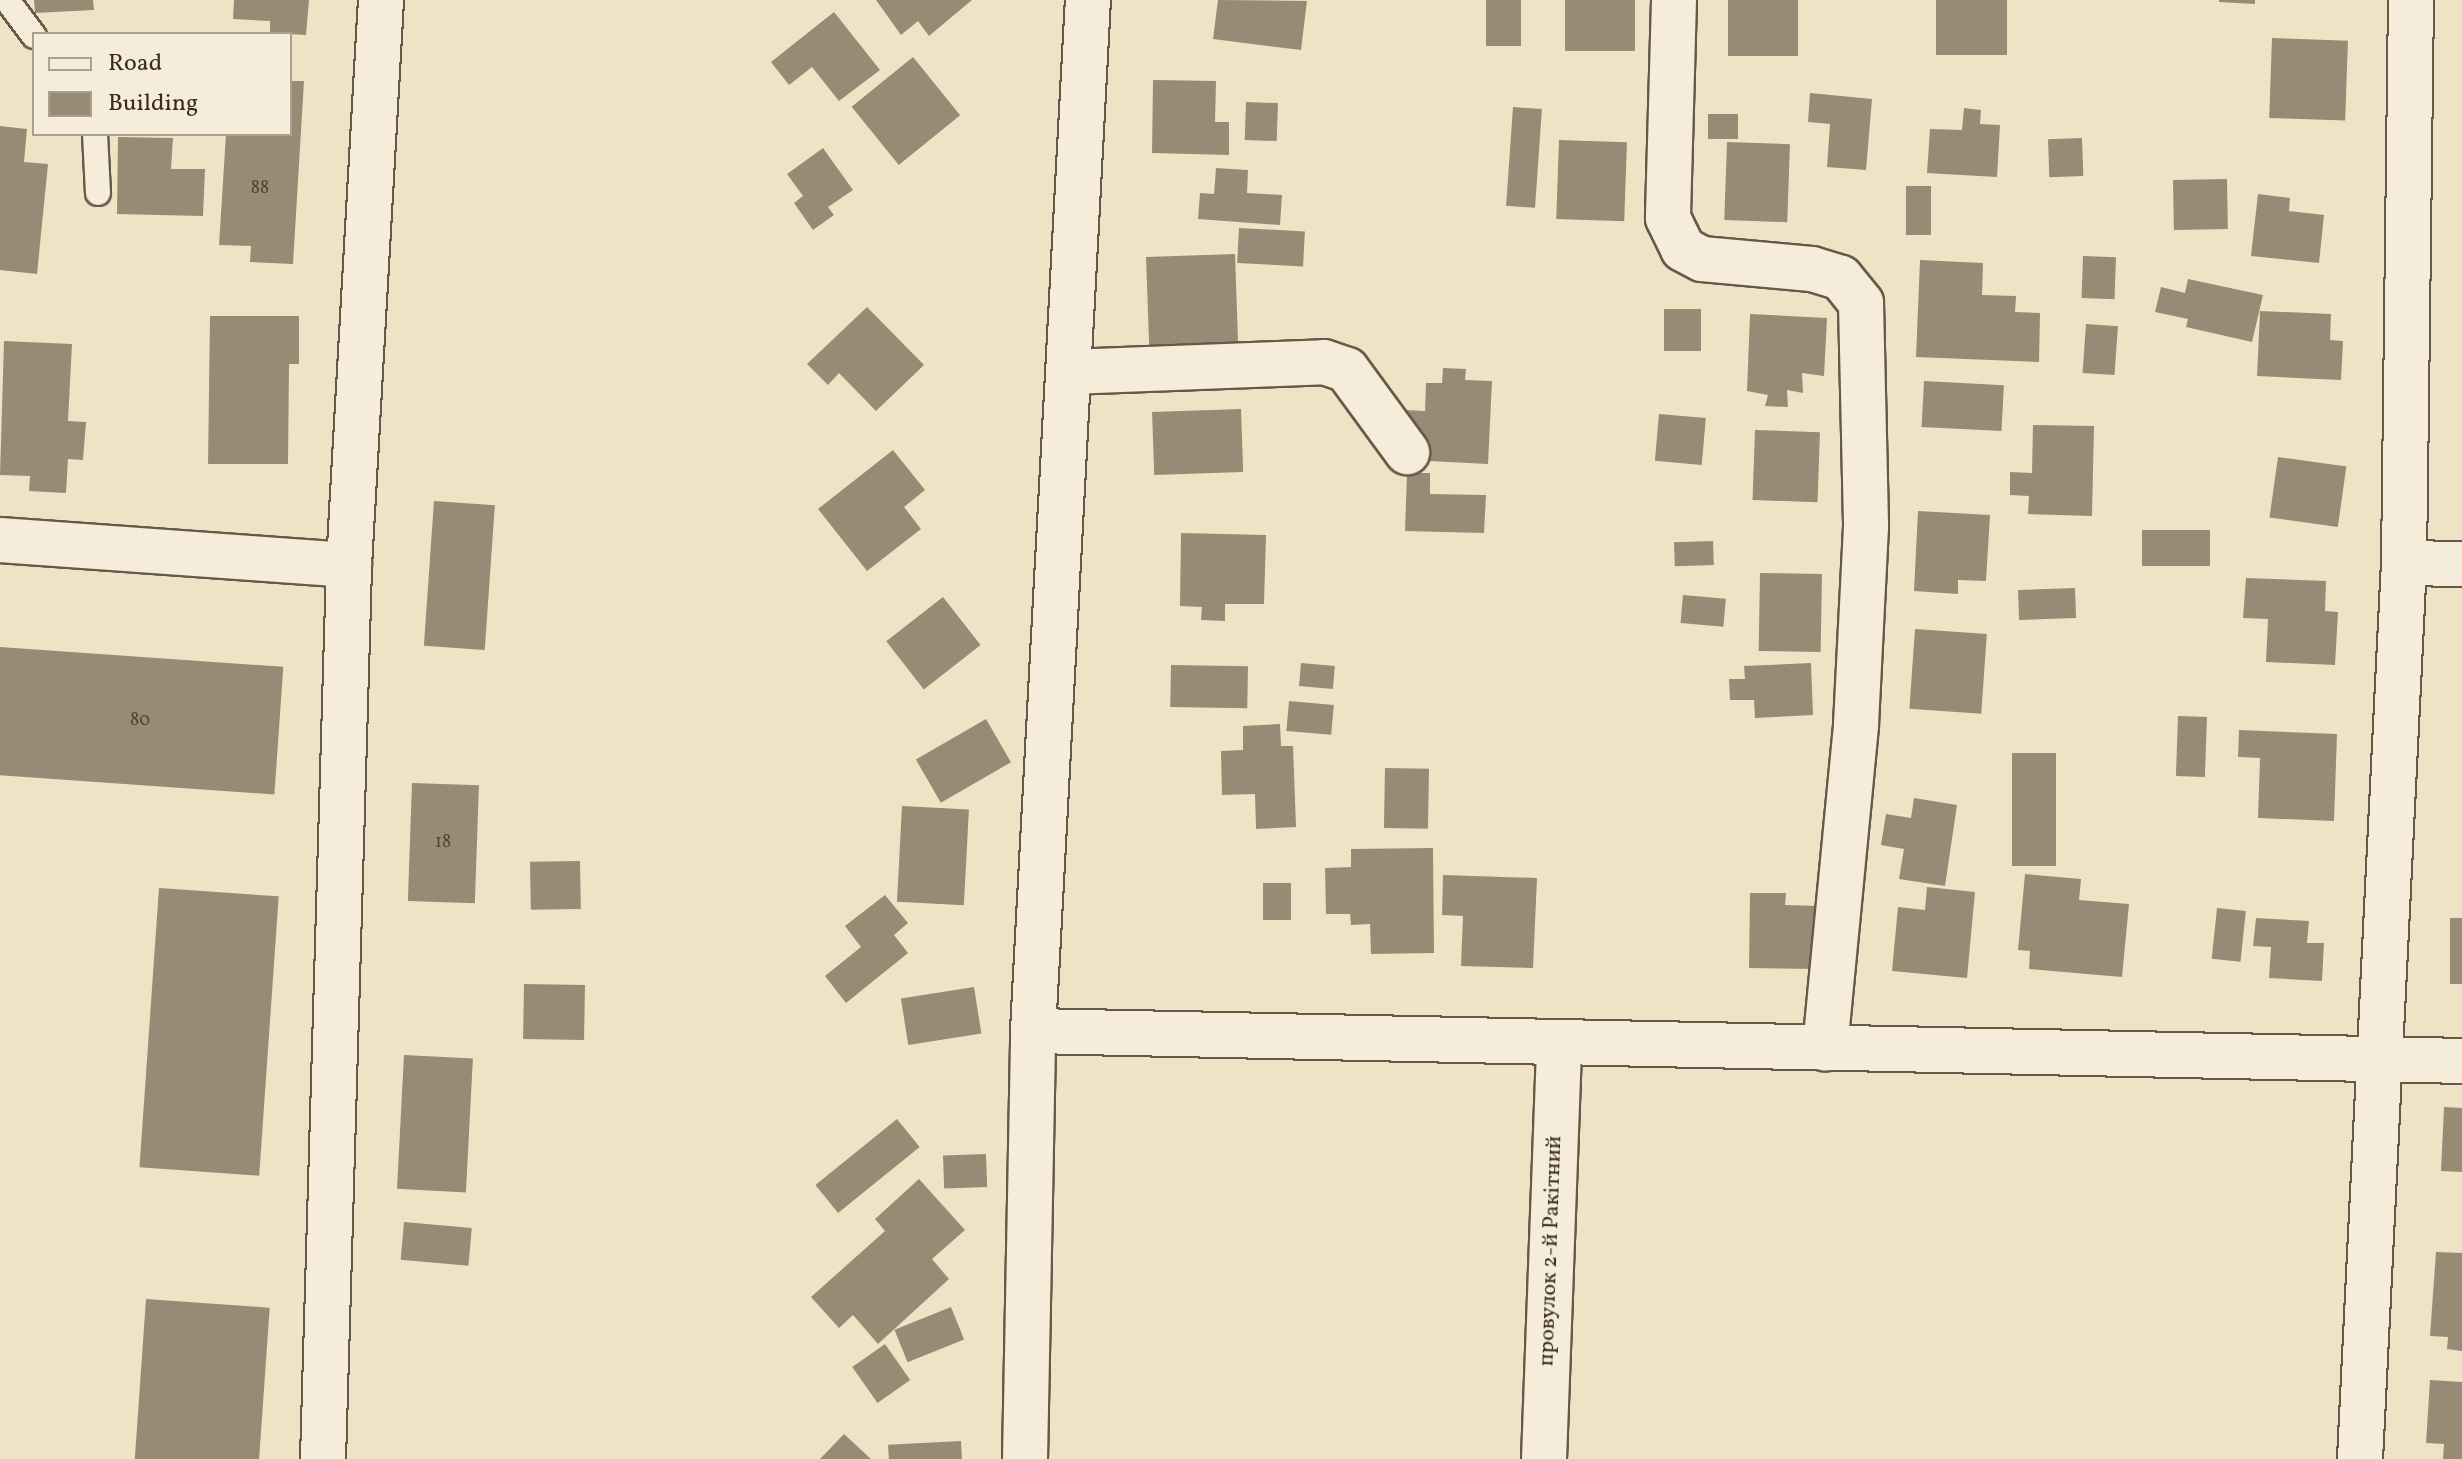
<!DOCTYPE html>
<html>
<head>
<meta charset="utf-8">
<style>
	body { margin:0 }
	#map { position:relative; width:2462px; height:1459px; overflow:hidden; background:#f0e3c5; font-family:Vollkorn,serif }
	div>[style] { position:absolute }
	.building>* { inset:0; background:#998a76; transform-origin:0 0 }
	.roads { filter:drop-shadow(2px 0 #685849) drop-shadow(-2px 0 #685849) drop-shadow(0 2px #685849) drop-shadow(0 -2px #685849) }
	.service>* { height:24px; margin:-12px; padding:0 12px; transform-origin:12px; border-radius:12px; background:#f5edd9 }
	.minor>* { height:44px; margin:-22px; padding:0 22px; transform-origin:22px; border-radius:22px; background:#f5edd9 }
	span { translate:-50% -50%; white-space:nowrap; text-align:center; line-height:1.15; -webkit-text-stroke:7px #f5edd9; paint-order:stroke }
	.number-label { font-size:18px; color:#524236 }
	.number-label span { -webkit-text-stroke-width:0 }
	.street-label { font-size:22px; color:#3b2a20 }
	.legend { position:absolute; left:32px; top:32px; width:260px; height:104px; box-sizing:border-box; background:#f5edd9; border:2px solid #ab9f8f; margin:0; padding:10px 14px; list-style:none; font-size:24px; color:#3b2a20 }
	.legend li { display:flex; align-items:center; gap:16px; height:40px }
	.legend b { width:40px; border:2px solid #ab9f8f }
</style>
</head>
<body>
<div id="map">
	<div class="building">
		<i style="clip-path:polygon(34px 0,93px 0,94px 10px,35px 13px)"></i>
		<i style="clip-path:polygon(234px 0,309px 0,306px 35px,270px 33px,270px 21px,233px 19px)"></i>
		<i style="clip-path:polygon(876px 0,972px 0,929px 36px,918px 21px,901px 35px)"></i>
		<i style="clip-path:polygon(1218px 0,1307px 1px,1301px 50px,1213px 39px)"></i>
		<i style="left:1486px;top:0;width:35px;height:46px"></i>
		<i style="left:1565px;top:0;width:70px;height:51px"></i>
		<i style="left:1728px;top:0;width:70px;height:56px"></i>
		<i style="left:1936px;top:0;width:71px;height:55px"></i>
		<i style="clip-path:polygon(2219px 0,2255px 0,2255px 4px,2219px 2px)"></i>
		<i style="clip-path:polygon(834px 12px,880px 70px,839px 101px,812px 67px,789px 85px,771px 62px)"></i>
		<i style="left:2272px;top:38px;width:76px;height:80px;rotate:2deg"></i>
		<i style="left:913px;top:57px;width:75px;height:79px;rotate:51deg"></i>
		<i style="clip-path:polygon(1153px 80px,1216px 81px,1215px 122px,1229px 122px,1229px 155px,1152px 153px)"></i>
		<i style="clip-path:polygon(290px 81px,304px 81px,293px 264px,250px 262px,251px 246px,219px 245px,226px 134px,290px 134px)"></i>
		<i style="clip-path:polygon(1810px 93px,1872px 99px,1866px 170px,1827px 167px,1830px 124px,1808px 122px)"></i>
		<i style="left:1246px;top:102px;width:32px;height:38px;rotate:2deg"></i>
		<i style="left:1513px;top:107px;width:29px;height:99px;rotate:4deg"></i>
		<i style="clip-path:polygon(1964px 108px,1981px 110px,1980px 124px,2000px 125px,1997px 177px,1927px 173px,1930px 129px,1962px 130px)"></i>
		<i style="left:1708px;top:114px;width:30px;height:25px"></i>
		<i style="clip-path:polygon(0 126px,27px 129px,24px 162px,48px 164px,37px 274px,0 270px)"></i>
		<i style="clip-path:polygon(118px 137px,173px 138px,171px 169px,205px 169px,203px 216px,117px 214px)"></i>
		<i style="left:2082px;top:138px;width:38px;height:34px;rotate:88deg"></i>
		<i style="left:1559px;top:140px;width:68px;height:79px;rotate:2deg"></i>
		<i style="left:1727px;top:142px;width:63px;height:78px;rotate:2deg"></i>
		<i style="clip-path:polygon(823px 148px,853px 190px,828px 207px,834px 215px,813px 230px,794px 203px,803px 196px,787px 174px)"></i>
		<i style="clip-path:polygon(1216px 168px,1248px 170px,1247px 193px,1282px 195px,1280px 225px,1198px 219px,1200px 193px,1214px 194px)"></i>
		<i style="left:2227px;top:179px;width:50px;height:54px;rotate:89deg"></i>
		<i style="left:1906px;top:186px;width:25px;height:49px"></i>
		<i style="clip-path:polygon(2258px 194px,2290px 198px,2289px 211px,2324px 215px,2319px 263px,2251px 256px)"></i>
		<i style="left:1239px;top:228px;width:66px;height:35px;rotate:3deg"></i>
		<i style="left:1235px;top:254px;width:93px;height:89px;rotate:88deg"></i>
		<i style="left:2083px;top:256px;width:33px;height:42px;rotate:2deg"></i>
		<i style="clip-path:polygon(1920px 260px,1983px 263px,1982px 295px,2016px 296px,2015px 312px,2040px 313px,2039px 362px,1916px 357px)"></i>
		<i style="clip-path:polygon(2188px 279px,2263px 295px,2252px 342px,2186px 327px,2188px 319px,2155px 312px,2161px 287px,2185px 293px)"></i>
		<i style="clip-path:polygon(867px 307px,924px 365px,876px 411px,839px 373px,828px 385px,807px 364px)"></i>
		<i style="left:1664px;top:309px;width:37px;height:42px"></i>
		<i style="clip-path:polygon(2260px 311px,2331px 314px,2330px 340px,2343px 341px,2341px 380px,2257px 376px)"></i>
		<i style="clip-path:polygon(1750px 314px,1827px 318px,1824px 376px,1802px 373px,1803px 393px,1787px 390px,1788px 407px,1765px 406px,1768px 395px,1747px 391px)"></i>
		<i style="clip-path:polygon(210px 316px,299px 316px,299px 364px,289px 364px,288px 464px,208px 464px)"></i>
		<i style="left:2086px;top:324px;width:32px;height:49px;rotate:4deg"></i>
		<i style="clip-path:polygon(4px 341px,72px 344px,68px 421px,86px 422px,83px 460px,68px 459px,66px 493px,29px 491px,30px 476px,0 475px)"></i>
		<i style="clip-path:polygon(1443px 368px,1466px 369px,1465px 380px,1492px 381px,1488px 464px,1429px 461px,1430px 442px,1404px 441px,1406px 410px,1425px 411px,1426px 383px,1442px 383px)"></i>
		<i style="left:1924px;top:381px;width:80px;height:46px;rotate:3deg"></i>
		<i style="left:1241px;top:409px;width:63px;height:89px;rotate:88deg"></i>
		<i style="left:1659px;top:414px;width:47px;height:47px;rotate:5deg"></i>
		<i style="clip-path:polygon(2033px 425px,2094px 426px,2092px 516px,2028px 514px,2029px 496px,2010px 495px,2010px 472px,2032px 473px)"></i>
		<i style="left:1755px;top:430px;width:65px;height:70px;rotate:2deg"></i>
		<i style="clip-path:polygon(893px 450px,925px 490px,904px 507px,921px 529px,867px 571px,818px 509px)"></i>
		<i style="left:2278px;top:457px;width:69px;height:61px;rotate:8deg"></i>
		<i style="clip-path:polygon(1407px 473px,1430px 473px,1430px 494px,1486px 495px,1484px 533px,1405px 531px)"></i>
		<i style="left:434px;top:501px;width:61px;height:145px;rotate:4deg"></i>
		<i style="clip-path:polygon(1918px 511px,1990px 515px,1986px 581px,1958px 580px,1958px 594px,1914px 591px)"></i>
		<i style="left:2142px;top:530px;width:68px;height:36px"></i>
		<i style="clip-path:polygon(1181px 533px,1266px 535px,1264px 604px,1225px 604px,1225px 621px,1201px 620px,1202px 607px,1180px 606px)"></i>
		<i style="left:1713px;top:541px;width:24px;height:39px;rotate:88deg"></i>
		<i style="left:1760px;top:573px;width:62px;height:78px;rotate:1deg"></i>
		<i style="clip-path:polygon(2246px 578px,2326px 581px,2325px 611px,2338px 612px,2335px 665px,2266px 662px,2268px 619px,2243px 618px)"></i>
		<i style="left:2075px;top:588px;width:30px;height:57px;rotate:88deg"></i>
		<i style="left:1683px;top:595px;width:43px;height:28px;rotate:5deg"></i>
		<i style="left:943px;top:597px;width:61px;height:72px;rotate:52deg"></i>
		<i style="left:1915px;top:629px;width:72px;height:80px;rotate:4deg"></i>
		<i style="left:0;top:647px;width:284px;height:128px;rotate:4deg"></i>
		<i style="left:1301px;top:663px;width:34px;height:23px;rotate:5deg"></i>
		<i style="clip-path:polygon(1811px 663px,1813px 715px,1755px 718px,1754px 700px,1730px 700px,1729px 679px,1745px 679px,1744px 666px)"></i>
		<i style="left:1171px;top:665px;width:77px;height:42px;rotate:1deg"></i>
		<i style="left:1289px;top:701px;width:45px;height:30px;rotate:5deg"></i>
		<i style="left:2178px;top:716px;width:29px;height:60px;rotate:2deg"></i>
		<i style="left:986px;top:719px;width:50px;height:81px;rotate:60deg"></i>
		<i style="clip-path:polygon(1280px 724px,1281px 746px,1293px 746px,1296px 827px,1256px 829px,1255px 794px,1222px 795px,1221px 751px,1243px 750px,1243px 726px)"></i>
		<i style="clip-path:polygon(2239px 730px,2337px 734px,2334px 821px,2258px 818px,2260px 758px,2238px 757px)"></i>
		<i style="left:2012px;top:753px;width:44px;height:113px"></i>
		<i style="left:1385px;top:768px;width:44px;height:60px;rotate:1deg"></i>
		<i style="left:412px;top:783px;width:67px;height:118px;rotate:2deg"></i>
		<i style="clip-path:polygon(1914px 798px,1957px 805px,1945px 886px,1899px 879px,1904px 849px,1881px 845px,1886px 814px,1911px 818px)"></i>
		<i style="left:902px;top:806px;width:67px;height:96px;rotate:3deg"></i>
		<i style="clip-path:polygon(1433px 848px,1434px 953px,1371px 954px,1370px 924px,1351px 925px,1350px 914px,1326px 914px,1325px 868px,1351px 867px,1351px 849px)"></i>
		<i style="left:580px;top:861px;width:48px;height:50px;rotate:89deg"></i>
		<i style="clip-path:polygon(2025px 874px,2081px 879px,2079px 900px,2129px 904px,2122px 977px,2029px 969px,2030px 951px,2018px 950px)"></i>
		<i style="clip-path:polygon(1443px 875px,1537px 878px,1533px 968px,1461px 966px,1463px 916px,1442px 915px)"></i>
		<i style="left:1263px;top:883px;width:28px;height:37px"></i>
		<i style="clip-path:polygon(1927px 887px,1975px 892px,1967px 978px,1892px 971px,1898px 907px,1925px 910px)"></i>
		<i style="left:159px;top:888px;width:120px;height:280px;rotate:4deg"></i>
		<i style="clip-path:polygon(1750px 893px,1786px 893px,1785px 905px,1819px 906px,1818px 969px,1749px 968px)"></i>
		<i style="clip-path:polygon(885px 895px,908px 923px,894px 935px,908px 953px,846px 1003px,825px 976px,861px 947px,845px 926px)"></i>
		<i style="left:2217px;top:908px;width:29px;height:51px;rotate:6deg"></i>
		<i style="clip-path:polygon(2256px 918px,2309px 921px,2307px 943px,2324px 943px,2322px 981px,2269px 978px,2271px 947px,2253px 946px)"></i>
		<i style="left:2450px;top:918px;width:12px;height:66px"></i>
		<i style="left:524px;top:984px;width:61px;height:55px;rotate:1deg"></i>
		<i style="left:974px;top:987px;width:47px;height:74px;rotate:81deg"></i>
		<i style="left:404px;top:1055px;width:69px;height:134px;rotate:3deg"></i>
		<i style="clip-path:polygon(2444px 1107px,2462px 1108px,2462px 1172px,2441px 1171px)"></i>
		<i style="left:897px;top:1119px;width:36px;height:105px;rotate:51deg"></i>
		<i style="left:986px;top:1154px;width:33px;height:43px;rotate:88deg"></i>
		<i style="clip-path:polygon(919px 1179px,965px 1230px,932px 1259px,949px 1279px,878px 1344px,853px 1315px,839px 1328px,811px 1297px,885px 1231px,875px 1219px)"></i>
		<i style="left:404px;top:1222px;width:68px;height:38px;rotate:5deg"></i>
		<i style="clip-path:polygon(2436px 1252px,2462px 1253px,2462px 1351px,2447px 1349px,2448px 1337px,2430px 1336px)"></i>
		<i style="left:146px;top:1299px;width:124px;height:161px;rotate:4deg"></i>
		<i style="left:951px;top:1307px;width:35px;height:61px;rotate:68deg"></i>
		<i style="left:885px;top:1344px;width:44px;height:40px;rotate:55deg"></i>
		<i style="clip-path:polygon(2430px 1380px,2462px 1382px,2462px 1459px,2443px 1459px,2444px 1444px,2426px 1443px)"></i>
		<i style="clip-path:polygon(844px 1434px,871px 1459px,820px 1459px)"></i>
		<i style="left:961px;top:1441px;width:18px;height:73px;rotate:87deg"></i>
	</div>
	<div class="roads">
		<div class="service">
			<i style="left:7px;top:0;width:45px;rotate:53.1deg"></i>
			<i style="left:95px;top:134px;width:59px;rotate:87.1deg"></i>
		</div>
		<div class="minor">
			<i style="left:1674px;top:0;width:218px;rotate:91.6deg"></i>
			<i style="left:1668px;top:218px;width:34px;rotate:64deg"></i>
			<i style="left:1683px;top:249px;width:21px;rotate:28deg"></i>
			<i style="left:1702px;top:259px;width:110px;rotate:5.2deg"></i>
			<i style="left:1812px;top:269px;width:30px;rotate:17deg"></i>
			<i style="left:1841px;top:278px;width:32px;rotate:51deg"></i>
			<i style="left:1861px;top:303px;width:224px;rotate:88.7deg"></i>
			<i style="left:1866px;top:527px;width:199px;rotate:92.9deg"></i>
			<i style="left:1856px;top:726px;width:324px;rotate:95.5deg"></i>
			<i style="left:1069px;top:372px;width:255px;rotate:-2.2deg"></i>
			<i style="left:1324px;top:362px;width:24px;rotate:19deg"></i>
			<i style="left:1347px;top:370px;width:102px;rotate:53.8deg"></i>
			<i style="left:0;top:540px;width:350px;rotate:4.1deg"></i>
			<i style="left:2404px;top:563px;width:58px;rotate:1deg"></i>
			<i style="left:1033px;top:1031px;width:1429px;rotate:1.2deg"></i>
			<i style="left:323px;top:1459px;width:894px;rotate:-88.33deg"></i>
			<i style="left:349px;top:565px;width:566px;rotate:-86.76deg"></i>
			<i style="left:1025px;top:1459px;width:428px;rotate:-88.9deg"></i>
			<i style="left:1033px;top:1031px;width:1032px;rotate:-86.95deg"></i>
			<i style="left:1544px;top:1459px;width:416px;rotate:-87.9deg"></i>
			<i style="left:2360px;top:1459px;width:897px;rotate:-87.19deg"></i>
			<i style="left:2404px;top:563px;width:563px;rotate:-89.29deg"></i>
		</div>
	</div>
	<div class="number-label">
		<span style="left:260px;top:189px">88</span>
		<span style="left:140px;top:721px">80</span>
		<span style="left:443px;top:843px">18</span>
	</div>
	<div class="street-label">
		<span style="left:1551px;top:1251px;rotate:-88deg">провулок 2-й Ракітний</span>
	</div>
	<ul class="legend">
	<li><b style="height:10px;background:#f5edd9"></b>Road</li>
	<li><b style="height:22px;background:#998a76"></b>Building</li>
	</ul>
</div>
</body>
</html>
